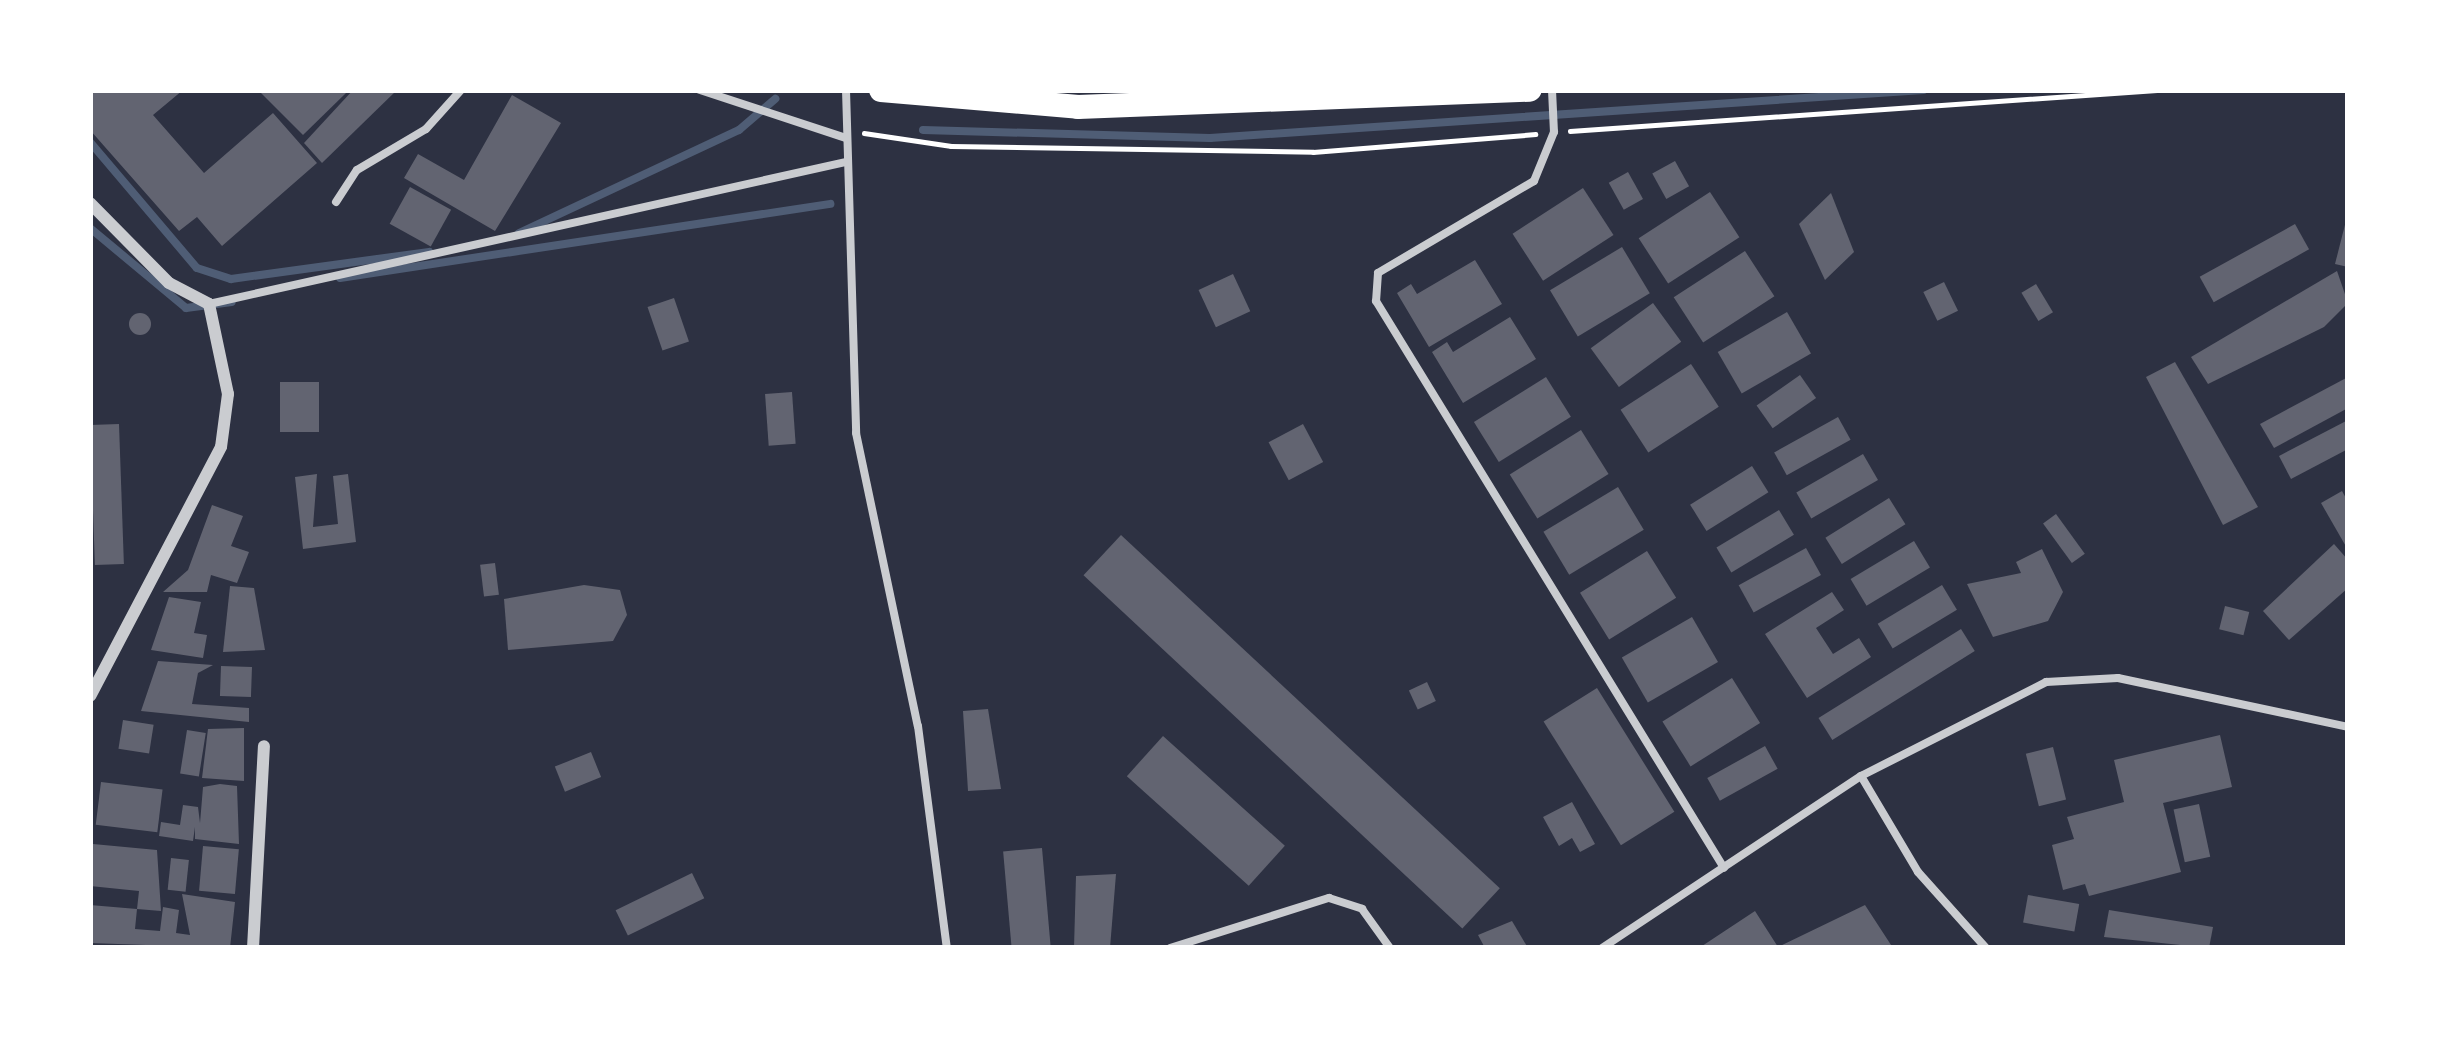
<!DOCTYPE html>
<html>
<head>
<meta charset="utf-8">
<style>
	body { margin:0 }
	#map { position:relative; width:2438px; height:1038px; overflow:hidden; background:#2d3142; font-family:Manrope,sans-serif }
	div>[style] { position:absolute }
	.stream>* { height:8px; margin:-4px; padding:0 4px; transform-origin:4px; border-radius:4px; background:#4f5d75 }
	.building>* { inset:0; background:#626471; transform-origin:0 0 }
	.round { border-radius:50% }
	.path>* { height:4.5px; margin:-2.25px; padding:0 2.25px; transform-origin:2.25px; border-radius:2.25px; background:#fff }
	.service>* { height:8px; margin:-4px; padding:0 4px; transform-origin:4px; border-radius:4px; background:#caccd0 }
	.minor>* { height:12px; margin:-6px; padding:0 6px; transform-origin:6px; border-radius:6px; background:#caccd0 }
	.primary>* { height:24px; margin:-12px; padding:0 12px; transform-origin:12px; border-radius:12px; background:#fff }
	span { translate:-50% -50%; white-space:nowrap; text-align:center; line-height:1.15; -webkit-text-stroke:12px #fff; paint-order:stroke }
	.frame { position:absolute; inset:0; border:93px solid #fff; pointer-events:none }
</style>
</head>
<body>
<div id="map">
	<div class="stream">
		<i style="left:923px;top:130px;width:287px;rotate:1.6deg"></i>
		<i style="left:1210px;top:138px;width:715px;rotate:-3.85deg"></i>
		<i style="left:90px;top:142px;width:165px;rotate:49.7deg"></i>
		<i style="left:197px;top:268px;width:36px;rotate:18deg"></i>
		<i style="left:231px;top:279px;width:200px;rotate:-7.8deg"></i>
		<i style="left:90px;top:228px;width:125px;rotate:39.8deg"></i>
		<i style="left:186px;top:308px;width:46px;rotate:-7.4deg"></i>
		<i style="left:519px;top:233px;width:243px;rotate:-25.1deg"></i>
		<i style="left:739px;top:130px;width:48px;rotate:-40.7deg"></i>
		<i style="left:340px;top:278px;width:496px;rotate:-8.6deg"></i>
	</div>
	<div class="building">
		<i style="clip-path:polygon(90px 90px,183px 90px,153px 115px,204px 173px,273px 113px,317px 163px,222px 246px,197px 217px,179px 231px,90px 130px)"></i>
		<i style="clip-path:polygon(258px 90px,342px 90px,346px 93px,303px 135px)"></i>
		<i style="clip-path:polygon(353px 90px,397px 90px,322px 163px,304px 143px)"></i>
		<i style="clip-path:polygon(512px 95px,561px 123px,495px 231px,404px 178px,418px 154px,464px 180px)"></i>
		<i style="left:1675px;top:161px;width:29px;height:26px;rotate:61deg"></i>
		<i style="left:1628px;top:172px;width:31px;height:22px;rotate:61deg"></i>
		<i style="left:410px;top:187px;width:47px;height:42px;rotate:29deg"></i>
		<i style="left:1583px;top:188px;width:56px;height:84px;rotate:57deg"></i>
		<i style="left:1710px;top:192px;width:54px;height:85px;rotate:57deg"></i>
		<i style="clip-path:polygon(1831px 193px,1854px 252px,1825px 280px,1799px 224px)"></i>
		<i style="clip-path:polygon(2348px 213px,2348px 267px,2335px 264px)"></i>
		<i style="left:2295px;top:224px;width:29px;height:109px;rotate:61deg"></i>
		<i style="left:1622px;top:247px;width:54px;height:84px;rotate:59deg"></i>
		<i style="left:1745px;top:251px;width:54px;height:85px;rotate:57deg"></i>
		<i style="clip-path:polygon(1475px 260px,1502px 304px,1429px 347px,1397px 293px,1411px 284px,1417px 294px)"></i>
		<i style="clip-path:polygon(2337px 271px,2348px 303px,2324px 327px,2208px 384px,2191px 357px)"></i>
		<i style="left:1233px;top:274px;width:41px;height:38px;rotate:65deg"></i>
		<i style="left:1944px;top:282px;width:32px;height:23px;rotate:64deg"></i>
		<i style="left:2036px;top:284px;width:33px;height:17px;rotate:59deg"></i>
		<i style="left:674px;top:298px;width:46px;height:28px;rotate:71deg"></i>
		<i style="left:1653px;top:303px;width:48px;height:77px;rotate:54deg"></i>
		<i style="left:1787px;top:312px;width:48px;height:80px;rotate:60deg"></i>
		<i class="round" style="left:129px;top:313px;width:22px;height:22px"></i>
		<i style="clip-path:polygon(1510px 317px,1536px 359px,1463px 403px,1432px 352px,1447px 342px,1453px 352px)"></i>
		<i style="clip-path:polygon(2175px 362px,2258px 507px,2223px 525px,2146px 377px)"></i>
		<i style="left:1691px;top:364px;width:51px;height:84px;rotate:57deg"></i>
		<i style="left:1800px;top:375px;width:28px;height:53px;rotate:55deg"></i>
		<i style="left:1546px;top:377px;width:47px;height:85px;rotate:58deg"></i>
		<i style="clip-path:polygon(2348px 377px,2348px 408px,2274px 448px,2260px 424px)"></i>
		<i style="left:280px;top:382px;width:39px;height:50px"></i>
		<i style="left:792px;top:392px;width:52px;height:27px;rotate:86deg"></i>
		<i style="left:1838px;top:417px;width:26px;height:73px;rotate:61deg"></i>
		<i style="clip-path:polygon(2348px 420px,2348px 449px,2291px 479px,2279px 456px)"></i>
		<i style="left:119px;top:424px;width:140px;height:29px;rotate:88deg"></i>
		<i style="left:1303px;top:424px;width:43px;height:39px;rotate:62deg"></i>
		<i style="left:1581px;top:430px;width:52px;height:84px;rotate:58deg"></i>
		<i style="left:1863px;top:454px;width:30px;height:77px;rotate:60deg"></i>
		<i style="left:1752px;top:466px;width:31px;height:73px;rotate:58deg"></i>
		<i style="clip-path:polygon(317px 474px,313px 527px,338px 524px,333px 476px,348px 474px,356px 542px,303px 549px,295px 477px)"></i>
		<i style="left:1618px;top:487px;width:50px;height:87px;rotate:59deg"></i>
		<i style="clip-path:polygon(2342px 491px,2348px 502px,2348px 550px,2321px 503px)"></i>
		<i style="left:1889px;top:498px;width:31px;height:75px;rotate:58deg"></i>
		<i style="clip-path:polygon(212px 505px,243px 516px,231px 546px,249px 552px,237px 583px,211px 575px,207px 592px,163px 592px,188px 570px)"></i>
		<i style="left:1779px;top:510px;width:29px;height:73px;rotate:59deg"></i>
		<i style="left:2056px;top:514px;width:49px;height:16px;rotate:54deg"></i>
		<i style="left:1121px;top:535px;width:518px;height:55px;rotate:43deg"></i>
		<i style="left:1914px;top:541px;width:31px;height:74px;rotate:59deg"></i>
		<i style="clip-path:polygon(2334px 544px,2348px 560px,2348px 588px,2289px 640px,2263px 611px)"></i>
		<i style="left:1806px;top:548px;width:31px;height:77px;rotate:61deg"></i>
		<i style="clip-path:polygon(2042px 549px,2063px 592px,2048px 621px,1993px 637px,1967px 584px,2021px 573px,2016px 562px)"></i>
		<i style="left:1647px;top:551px;width:55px;height:79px;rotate:58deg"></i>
		<i style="left:495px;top:563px;width:32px;height:15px;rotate:83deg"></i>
		<i style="clip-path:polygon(584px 585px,620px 590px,627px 615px,613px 641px,508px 650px,504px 599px)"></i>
		<i style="left:1942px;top:585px;width:29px;height:75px;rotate:59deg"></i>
		<i style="clip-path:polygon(230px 586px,254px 588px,265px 650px,223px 652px)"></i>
		<i style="clip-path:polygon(1832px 592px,1844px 610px,1816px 628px,1833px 654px,1859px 638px,1871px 657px,1807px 698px,1765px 634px)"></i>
		<i style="clip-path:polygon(169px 597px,201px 602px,194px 633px,207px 635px,203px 658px,151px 650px)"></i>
		<i style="left:2225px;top:606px;width:25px;height:24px;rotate:14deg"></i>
		<i style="left:1692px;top:617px;width:52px;height:81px;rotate:60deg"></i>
		<i style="left:1961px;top:629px;width:26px;height:168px;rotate:58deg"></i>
		<i style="clip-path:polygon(158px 661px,213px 665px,198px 673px,192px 704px,249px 708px,249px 722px,141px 711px)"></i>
		<i style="left:221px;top:666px;width:31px;height:30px;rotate:2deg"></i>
		<i style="left:1732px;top:678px;width:53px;height:82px;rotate:58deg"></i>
		<i style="left:1427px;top:682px;width:21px;height:20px;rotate:65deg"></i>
		<i style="left:1597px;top:688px;width:146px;height:63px;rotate:58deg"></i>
		<i style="clip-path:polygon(988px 709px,1001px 789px,968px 791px,963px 711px)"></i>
		<i style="left:123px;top:720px;width:31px;height:29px;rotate:9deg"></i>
		<i style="clip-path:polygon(244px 728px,244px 781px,202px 778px,208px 729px)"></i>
		<i style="left:187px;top:730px;width:19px;height:44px;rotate:9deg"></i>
		<i style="clip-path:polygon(2220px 735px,2232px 787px,2163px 803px,2181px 872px,2089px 896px,2085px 884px,2063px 890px,2052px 845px,2074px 839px,2067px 817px,2124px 802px,2114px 760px)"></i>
		<i style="left:1163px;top:736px;width:164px;height:54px;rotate:42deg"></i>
		<i style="left:1765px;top:746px;width:26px;height:66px;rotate:61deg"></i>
		<i style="left:2053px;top:747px;width:54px;height:28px;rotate:76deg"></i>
		<i style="left:591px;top:752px;width:27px;height:39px;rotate:68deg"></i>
		<i style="left:101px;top:782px;width:62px;height:43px;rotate:7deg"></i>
		<i style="clip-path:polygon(220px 784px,237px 786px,239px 844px,195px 839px,195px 827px,193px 841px,159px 836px,161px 822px,180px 825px,183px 805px,198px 807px,200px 823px,203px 787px)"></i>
		<i style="clip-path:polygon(1572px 802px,1595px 844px,1580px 852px,1572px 838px,1559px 846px,1543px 817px)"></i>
		<i style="left:2199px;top:804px;width:54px;height:26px;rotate:78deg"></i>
		<i style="clip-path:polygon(93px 844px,157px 850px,161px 911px,137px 909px,139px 891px,90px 886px)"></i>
		<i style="left:203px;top:846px;width:36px;height:45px;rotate:5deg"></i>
		<i style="left:1042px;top:848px;width:100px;height:39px;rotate:85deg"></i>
		<i style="left:171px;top:858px;width:18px;height:32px;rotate:6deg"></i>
		<i style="left:692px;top:873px;width:28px;height:85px;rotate:64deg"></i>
		<i style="clip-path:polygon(1116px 874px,1110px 948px,1074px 948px,1076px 876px)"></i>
		<i style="clip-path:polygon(182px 894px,235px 902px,230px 948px,90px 943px,90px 905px,137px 909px,135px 929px,160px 931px,163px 907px,179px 910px,176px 933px,190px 935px)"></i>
		<i style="left:2028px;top:895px;width:52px;height:28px;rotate:10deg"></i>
		<i style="clip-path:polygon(1865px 905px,1893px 948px,1699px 948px,1755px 911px,1778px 947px)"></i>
		<i style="clip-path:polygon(2109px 910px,2213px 927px,2209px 948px,2104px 937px)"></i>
		<i style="clip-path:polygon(1512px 921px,1528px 948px,1485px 948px,1478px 935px)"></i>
	</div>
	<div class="path">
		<i style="left:1570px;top:131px;width:588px;rotate:-4deg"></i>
		<i style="left:864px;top:133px;width:88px;rotate:8.5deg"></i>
		<i style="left:951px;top:146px;width:362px;rotate:0.9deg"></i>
		<i style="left:1313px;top:152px;width:223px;rotate:-4.6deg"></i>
	</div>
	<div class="service">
		<i style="left:700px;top:90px;width:154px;rotate:18.2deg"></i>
		<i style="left:846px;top:90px;width:343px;rotate:88.3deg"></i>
		<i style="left:856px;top:433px;width:299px;rotate:78.1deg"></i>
		<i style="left:918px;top:726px;width:224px;rotate:82.6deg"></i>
		<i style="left:1552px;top:90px;width:42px;rotate:87.3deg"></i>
		<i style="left:1554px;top:132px;width:53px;rotate:112.2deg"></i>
		<i style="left:1534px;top:181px;width:181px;rotate:149.5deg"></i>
		<i style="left:1378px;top:273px;width:28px;rotate:94deg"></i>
		<i style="left:1376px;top:301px;width:665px;rotate:58.46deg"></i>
		<i style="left:336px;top:202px;width:38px;rotate:-57deg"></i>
		<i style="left:357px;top:170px;width:80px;rotate:-30.7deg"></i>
		<i style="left:426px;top:129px;width:52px;rotate:-48.1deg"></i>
		<i style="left:209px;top:304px;width:653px;rotate:-12.57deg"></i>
		<i style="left:1861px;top:776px;width:112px;rotate:59.3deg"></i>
		<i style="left:1918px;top:872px;width:102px;rotate:48.2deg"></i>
		<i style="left:1170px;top:948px;width:167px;rotate:-17.5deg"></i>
		<i style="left:1329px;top:898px;width:35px;rotate:18deg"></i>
		<i style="left:1362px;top:909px;width:48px;rotate:54.3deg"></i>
		<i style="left:1602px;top:948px;width:311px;rotate:-33.6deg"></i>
		<i style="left:1861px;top:776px;width:208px;rotate:-26.9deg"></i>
		<i style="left:2046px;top:682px;width:72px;rotate:-3.2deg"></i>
		<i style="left:2118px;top:678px;width:235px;rotate:12deg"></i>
	</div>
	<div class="minor">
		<i style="left:90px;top:203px;width:112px;rotate:45.4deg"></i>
		<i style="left:169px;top:283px;width:45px;rotate:27.7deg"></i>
		<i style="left:209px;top:304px;width:92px;rotate:78.1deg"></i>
		<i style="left:228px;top:394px;width:53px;rotate:97.5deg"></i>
		<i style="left:221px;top:447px;width:281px;rotate:117.7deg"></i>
		<i style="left:253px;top:948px;width:202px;rotate:-86.9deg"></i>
	</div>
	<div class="primary">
		<i style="left:881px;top:90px;width:198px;rotate:4.9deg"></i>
		<i style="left:1078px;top:107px;width:452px;rotate:-2.2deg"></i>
	</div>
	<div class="frame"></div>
</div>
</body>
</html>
